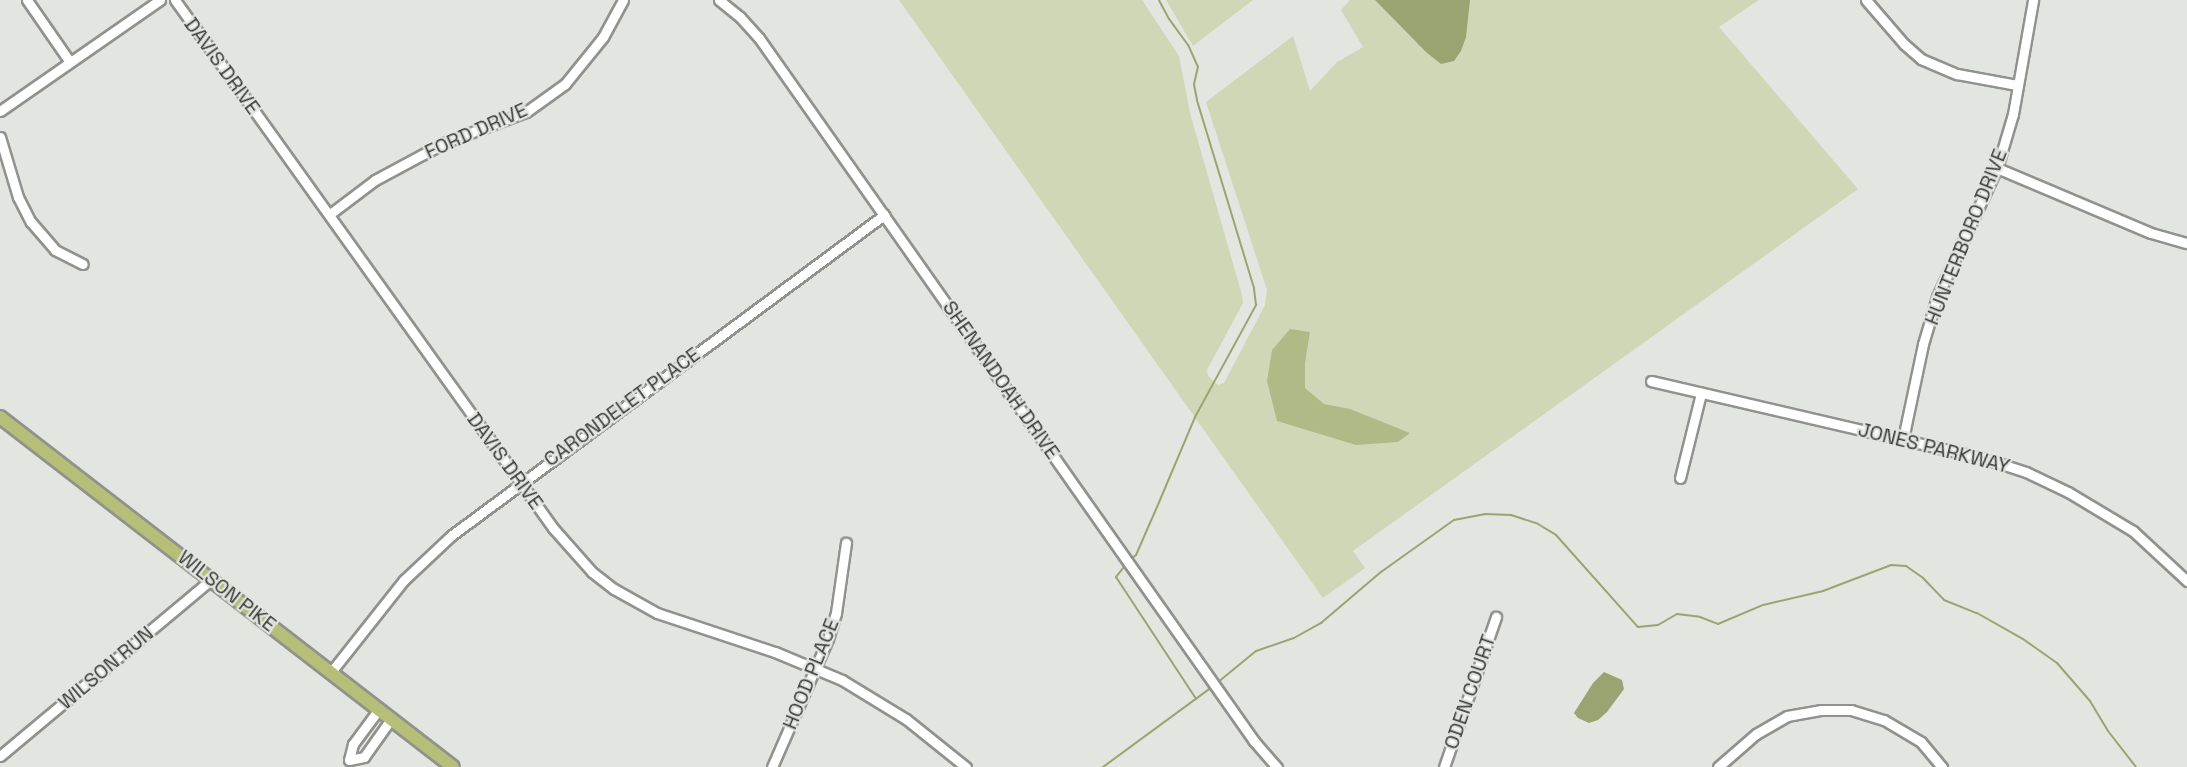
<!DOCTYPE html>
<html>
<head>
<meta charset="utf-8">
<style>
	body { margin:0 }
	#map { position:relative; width:2187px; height:767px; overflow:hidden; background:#e3e5e0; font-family:"Space Grotesk",sans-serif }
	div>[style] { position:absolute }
	.green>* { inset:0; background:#cfd8b6 }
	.forest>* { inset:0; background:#afbb86 }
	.water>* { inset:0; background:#99a571 }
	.stream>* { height:2px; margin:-1px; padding:0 1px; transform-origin:1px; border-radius:1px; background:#99a571 }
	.roads { filter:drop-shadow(2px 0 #91928d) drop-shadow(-2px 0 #91928d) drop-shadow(0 2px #91928d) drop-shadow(0 -2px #91928d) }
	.minor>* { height:9px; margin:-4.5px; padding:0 4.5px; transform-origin:4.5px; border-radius:4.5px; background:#fff }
	.major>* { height:12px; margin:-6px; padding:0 6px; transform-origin:6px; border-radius:6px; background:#b5bf77 }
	span { translate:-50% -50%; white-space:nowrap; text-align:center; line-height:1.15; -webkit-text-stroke:4.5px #e3e5e0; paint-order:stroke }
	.street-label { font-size:20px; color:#383937 }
</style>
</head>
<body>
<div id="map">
	<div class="green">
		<i style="clip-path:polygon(899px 0,1142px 0,1179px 56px,1190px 113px,1242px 295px,1243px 303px,1207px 370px,1208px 376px,1218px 385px,1224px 383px,1265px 305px,1267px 290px,1206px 102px,1293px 36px,1310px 91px,1337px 62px,1363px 47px,1341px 10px,1350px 0,1759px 0,1719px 27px,1858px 189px,1353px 551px,1365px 568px,1323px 598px)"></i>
		<i style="clip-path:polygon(1166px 0,1253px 0,1193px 46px)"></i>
	</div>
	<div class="forest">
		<i style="clip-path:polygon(1290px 329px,1310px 332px,1305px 363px,1305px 388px,1324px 404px,1350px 409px,1410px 433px,1398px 442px,1356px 445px,1277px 421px,1267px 381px,1272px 350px)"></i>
	</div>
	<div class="water">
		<i style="clip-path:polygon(1375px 0,1470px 0,1466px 37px,1461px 51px,1454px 61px,1441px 64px,1426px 52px)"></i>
		<i style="clip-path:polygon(1604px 672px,1622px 680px,1624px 689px,1607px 712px,1598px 720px,1589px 723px,1578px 718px,1574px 713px,1593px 683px)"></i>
	</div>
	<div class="stream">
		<i style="left:1131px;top:559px;width:6px;rotate:-39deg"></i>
		<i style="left:1136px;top:555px;width:60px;rotate:-66.4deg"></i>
		<i style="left:1160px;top:500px;width:90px;rotate:-67.1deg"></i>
		<i style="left:1195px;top:417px;width:128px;rotate:-61.4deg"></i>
		<i style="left:1256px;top:305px;width:17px;rotate:-97deg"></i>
		<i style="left:1254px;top:288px;width:196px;rotate:-106.9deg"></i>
		<i style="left:1197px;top:100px;width:16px;rotate:-101deg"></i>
		<i style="left:1194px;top:84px;width:17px;rotate:-77deg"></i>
		<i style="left:1198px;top:67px;width:24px;rotate:-114deg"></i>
		<i style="left:1188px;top:45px;width:32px;rotate:-126deg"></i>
		<i style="left:1169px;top:19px;width:21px;rotate:-118deg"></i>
		<i style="left:1127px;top:563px;width:18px;rotate:128deg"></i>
		<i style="left:1116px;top:577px;width:146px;rotate:56.7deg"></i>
		<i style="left:1217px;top:683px;width:50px;rotate:-39.4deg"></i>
		<i style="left:1256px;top:651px;width:40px;rotate:-18.9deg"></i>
		<i style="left:1294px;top:638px;width:31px;rotate:-29deg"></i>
		<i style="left:1321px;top:623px;width:79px;rotate:-40.4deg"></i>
		<i style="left:1381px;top:572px;width:90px;rotate:-35.5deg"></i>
		<i style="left:1454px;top:520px;width:32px;rotate:-11deg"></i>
		<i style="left:1485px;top:514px;width:26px;rotate:2deg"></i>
		<i style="left:1511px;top:515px;width:28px;rotate:18deg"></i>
		<i style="left:1538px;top:524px;width:21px;rotate:31deg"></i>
		<i style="left:1556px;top:535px;width:123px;rotate:48.3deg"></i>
		<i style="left:1638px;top:627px;width:20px;rotate:-6deg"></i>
		<i style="left:1658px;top:625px;width:22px;rotate:-30deg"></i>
		<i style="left:1677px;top:614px;width:23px;rotate:7deg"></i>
		<i style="left:1700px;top:617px;width:19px;rotate:21deg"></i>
		<i style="left:1718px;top:624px;width:49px;rotate:-22.9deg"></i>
		<i style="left:1763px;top:605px;width:62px;rotate:-13.1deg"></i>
		<i style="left:1823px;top:591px;width:73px;rotate:-20.9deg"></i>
		<i style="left:1891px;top:565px;width:15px;rotate:4deg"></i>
		<i style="left:1906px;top:566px;width:21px;rotate:35deg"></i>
		<i style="left:1923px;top:578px;width:30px;rotate:46deg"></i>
		<i style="left:1944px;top:600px;width:35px;rotate:22deg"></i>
		<i style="left:1977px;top:613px;width:53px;rotate:29.5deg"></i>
		<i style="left:2023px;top:639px;width:42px;rotate:35.2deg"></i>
		<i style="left:2057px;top:663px;width:50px;rotate:49deg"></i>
		<i style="left:2090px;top:701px;width:35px;rotate:59deg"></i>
		<i style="left:2108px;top:731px;width:46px;rotate:52.1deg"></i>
		<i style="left:1103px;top:767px;width:135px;rotate:-36.3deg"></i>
	</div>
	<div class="roads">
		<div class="minor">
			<i style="left:27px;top:0;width:75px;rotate:55.3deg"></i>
			<i style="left:175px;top:0;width:649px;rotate:54.4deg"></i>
			<i style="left:553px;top:528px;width:59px;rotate:48.4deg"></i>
			<i style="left:592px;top:572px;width:28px;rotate:38deg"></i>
			<i style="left:614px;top:589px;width:49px;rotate:29.2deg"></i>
			<i style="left:657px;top:613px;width:124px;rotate:18.3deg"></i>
			<i style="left:775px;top:652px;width:73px;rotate:22.7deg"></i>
			<i style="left:842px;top:680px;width:75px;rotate:31.4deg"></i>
			<i style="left:906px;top:719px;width:77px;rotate:38.7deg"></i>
			<i style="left:719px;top:0;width:27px;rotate:39deg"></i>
			<i style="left:740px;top:17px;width:28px;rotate:48deg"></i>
			<i style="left:759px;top:38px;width:860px;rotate:54.85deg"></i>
			<i style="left:1254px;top:741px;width:35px;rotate:49deg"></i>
			<i style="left:1866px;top:0;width:58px;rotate:49.2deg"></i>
			<i style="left:1904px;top:44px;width:23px;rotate:41deg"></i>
			<i style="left:1921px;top:59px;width:39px;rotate:23deg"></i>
			<i style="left:1957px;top:74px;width:61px;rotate:10.4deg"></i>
			<i style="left:0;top:111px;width:195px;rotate:-34.8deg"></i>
			<i style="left:0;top:137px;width:63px;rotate:73.3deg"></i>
			<i style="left:18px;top:197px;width:28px;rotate:63deg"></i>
			<i style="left:31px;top:222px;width:37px;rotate:49deg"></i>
			<i style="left:55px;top:250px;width:31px;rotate:27deg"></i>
			<i style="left:1997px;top:168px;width:167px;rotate:22.9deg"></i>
			<i style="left:2151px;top:233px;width:37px;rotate:16deg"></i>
			<i style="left:330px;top:214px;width:56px;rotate:-37.1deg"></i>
			<i style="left:375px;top:180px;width:81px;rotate:-28.2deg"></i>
			<i style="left:446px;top:142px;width:85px;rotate:-20.6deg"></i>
			<i style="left:526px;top:112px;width:48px;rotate:-35.7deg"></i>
			<i style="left:565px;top:84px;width:60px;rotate:-51deg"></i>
			<i style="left:603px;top:37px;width:42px;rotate:-61.6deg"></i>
			<i style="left:1651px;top:381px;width:344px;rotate:13.1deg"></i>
			<i style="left:1986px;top:459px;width:42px;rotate:18deg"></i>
			<i style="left:2026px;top:472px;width:47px;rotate:25.5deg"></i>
			<i style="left:2068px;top:492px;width:76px;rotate:31deg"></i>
			<i style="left:2133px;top:531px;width:74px;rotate:42.8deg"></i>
			<i style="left:1903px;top:439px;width:97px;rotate:-78.1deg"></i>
			<i style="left:1923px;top:344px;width:49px;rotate:-73.4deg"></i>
			<i style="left:1937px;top:297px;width:142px;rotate:-65.1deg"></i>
			<i style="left:1997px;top:168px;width:56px;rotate:-73.5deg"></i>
			<i style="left:2013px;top:114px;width:116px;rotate:-80deg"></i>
			<i style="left:1680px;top:478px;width:88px;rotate:-76.1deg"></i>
			<i style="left:331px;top:672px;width:117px;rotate:-51.6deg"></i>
			<i style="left:404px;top:580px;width:66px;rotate:-43.2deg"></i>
			<i style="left:452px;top:535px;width:538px;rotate:-36.53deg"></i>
			<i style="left:379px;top:709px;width:44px;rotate:126.6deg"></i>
			<i style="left:353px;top:744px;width:16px;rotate:104deg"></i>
			<i style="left:349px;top:760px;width:15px;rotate:-11deg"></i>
			<i style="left:364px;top:757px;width:47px;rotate:-54.6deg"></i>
			<i style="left:0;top:756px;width:276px;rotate:-39.9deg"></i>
			<i style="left:772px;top:767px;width:140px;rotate:-66.4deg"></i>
			<i style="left:828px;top:639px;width:27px;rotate:-73deg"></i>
			<i style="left:836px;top:613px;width:71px;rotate:-81.9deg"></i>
			<i style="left:1444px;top:767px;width:159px;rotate:-70.9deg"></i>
			<i style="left:1718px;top:767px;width:50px;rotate:-41deg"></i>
			<i style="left:1756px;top:734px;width:36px;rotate:-30deg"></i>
			<i style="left:1787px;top:716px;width:35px;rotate:-10deg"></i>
			<i style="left:1821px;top:710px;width:30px"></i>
			<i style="left:1851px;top:710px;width:34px;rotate:17deg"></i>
			<i style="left:1884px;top:720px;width:43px;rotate:30.7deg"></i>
			<i style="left:1921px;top:742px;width:33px;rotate:50deg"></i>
		</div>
		<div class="major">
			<i style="left:0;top:417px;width:572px;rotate:37.69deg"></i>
		</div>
	</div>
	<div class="street-label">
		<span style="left:222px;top:66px;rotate:54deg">DAVIS DRIVE</span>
		<span style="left:476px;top:131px;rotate:-24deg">FORD DRIVE</span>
		<span style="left:1966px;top:237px;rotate:-68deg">HUNTERBORO DRIVE</span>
		<span style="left:1001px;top:380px;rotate:55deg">SHENANDOAH DRIVE</span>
		<span style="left:622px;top:407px;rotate:-36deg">CARONDELET PLACE</span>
		<span style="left:1934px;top:448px;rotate:14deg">JONES PARKWAY</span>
		<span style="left:505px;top:461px;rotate:54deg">DAVIS DRIVE</span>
		<span style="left:227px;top:591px;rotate:38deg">WILSON PIKE</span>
		<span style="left:106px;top:668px;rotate:-40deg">WILSON RUN</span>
		<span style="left:811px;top:674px;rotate:-68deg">HOOD PLACE</span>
		<span style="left:1470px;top:692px;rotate:-71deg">ODEN COURT</span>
	</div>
</div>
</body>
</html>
